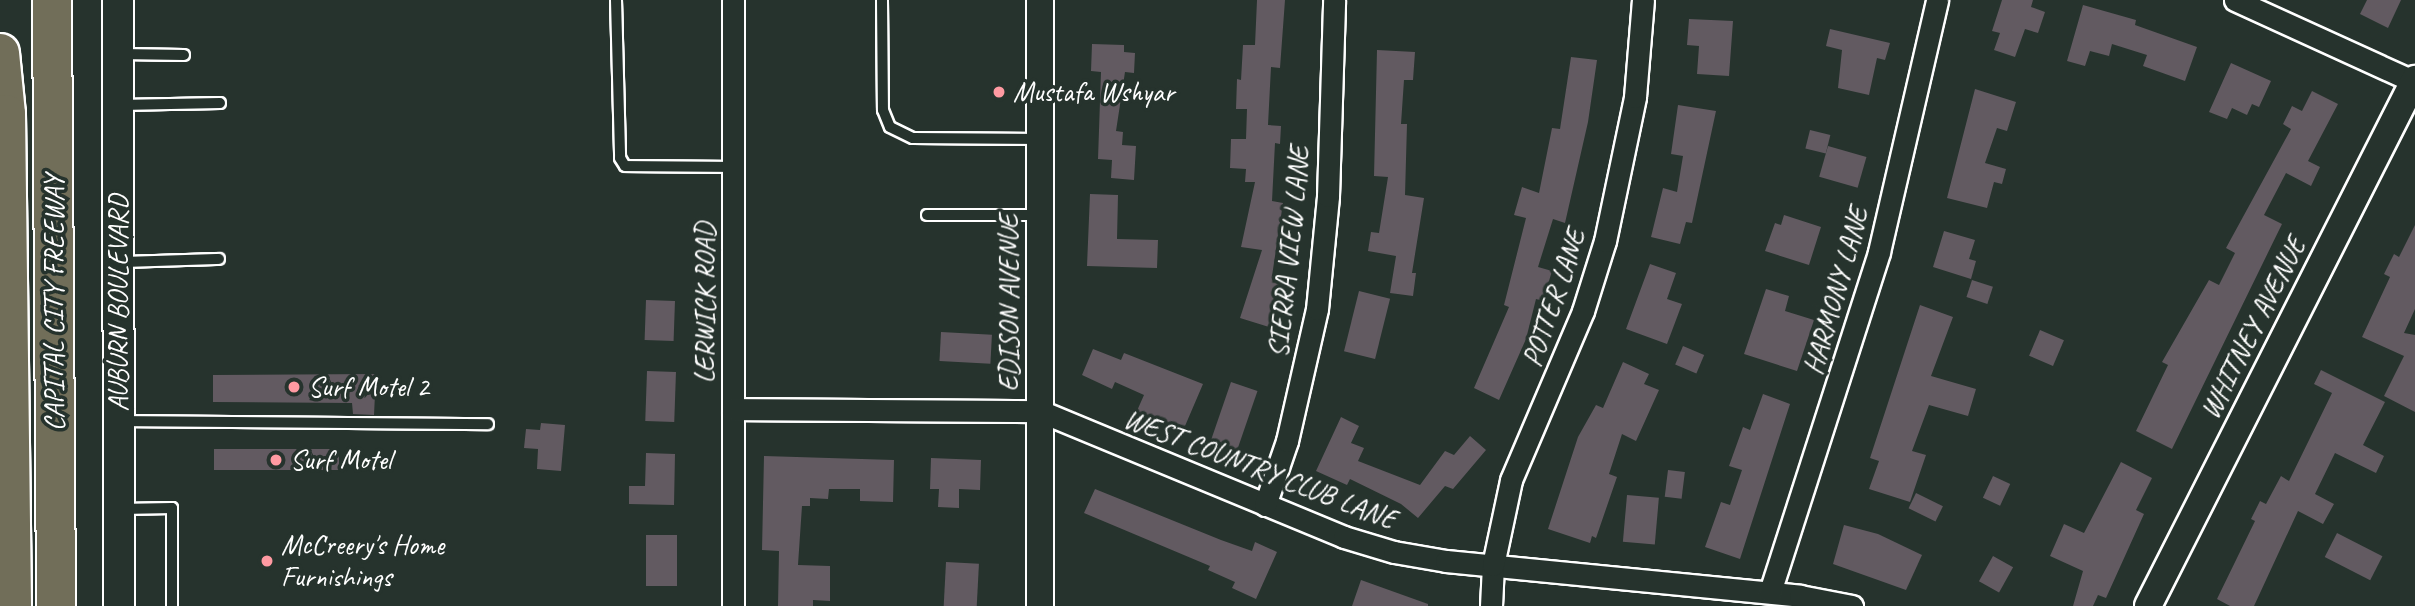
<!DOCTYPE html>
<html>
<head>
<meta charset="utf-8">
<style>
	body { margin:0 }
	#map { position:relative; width:2415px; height:606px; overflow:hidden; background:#26332d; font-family:Caveat,sans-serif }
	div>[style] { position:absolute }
	.building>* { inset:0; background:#625a61; transform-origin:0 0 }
	.roads { filter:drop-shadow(2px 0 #fff) drop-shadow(-2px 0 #fff) drop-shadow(0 2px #fff) drop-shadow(0 -2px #fff) }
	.service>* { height:10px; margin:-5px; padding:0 5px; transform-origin:5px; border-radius:5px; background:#26332d }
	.minor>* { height:21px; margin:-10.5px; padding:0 10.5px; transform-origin:10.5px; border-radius:10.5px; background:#26332d }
	.tertiary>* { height:26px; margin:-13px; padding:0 13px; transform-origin:13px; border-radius:13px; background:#26332d }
	.secondary>* { height:30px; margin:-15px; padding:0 15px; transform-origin:15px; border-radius:15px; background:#26332d }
	.motorway>* { height:38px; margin:-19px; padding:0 19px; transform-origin:19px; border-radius:19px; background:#716e59 }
	.dots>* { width:19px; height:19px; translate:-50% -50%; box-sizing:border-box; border:4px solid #26332d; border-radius:50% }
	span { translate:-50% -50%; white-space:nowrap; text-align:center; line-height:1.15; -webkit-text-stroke:7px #26332d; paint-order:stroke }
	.poi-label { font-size:28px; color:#fff }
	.left { translate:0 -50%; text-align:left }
	.street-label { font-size:28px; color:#fff }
</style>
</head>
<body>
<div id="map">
	<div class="building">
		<i style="clip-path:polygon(1257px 0,1285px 0,1280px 68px,1271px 67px,1268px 125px,1281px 126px,1280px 144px,1275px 143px,1272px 201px,1283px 203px,1272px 276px,1283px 280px,1269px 327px,1240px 318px,1262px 250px,1241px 247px,1255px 182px,1245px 182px,1246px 169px,1230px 168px,1231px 139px,1246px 139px,1247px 109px,1236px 109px,1237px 79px,1241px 80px,1243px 45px,1255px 45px)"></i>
		<i style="clip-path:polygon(2002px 0,2033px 0,2031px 7px,2045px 12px,2038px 33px,2025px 29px,2015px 57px,1994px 50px,2000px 33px,1992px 31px)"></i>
		<i style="clip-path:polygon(2367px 0,2401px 0,2388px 28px,2360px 14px)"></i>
		<i style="clip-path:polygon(2083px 5px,2136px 20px,2135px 25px,2197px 47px,2185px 81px,2143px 66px,2147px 55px,2112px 44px,2109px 56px,2090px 51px,2085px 66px,2067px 61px)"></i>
		<i style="clip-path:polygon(1689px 19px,1733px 21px,1729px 76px,1697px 74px,1699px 46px,1687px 45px)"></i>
		<i style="clip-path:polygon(1830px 29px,1890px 43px,1885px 60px,1877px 58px,1869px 95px,1838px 88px,1842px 50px,1826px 46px)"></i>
		<i style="clip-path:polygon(1092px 44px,1124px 45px,1124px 52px,1135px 53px,1134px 73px,1125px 72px,1116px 131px,1123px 132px,1122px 145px,1136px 146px,1134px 180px,1111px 178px,1112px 160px,1098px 159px,1101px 72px,1091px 71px)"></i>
		<i style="clip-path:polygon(1377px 50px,1415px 52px,1413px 80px,1404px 80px,1401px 124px,1407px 124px,1405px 195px,1424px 198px,1412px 273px,1416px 273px,1413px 296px,1390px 293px,1396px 256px,1368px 251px,1371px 232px,1379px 233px,1388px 177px,1374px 176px)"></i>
		<i style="clip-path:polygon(1571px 57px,1597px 60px,1588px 122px,1565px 223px,1553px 219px,1538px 267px,1552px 271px,1543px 301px,1536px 299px,1526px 339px,1499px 400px,1474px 388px,1509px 307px,1504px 305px,1526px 218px,1514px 215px,1522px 187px,1539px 193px,1552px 128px,1560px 129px)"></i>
		<i style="clip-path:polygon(2231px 63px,2271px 81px,2259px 107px,2252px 104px,2247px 115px,2232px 108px,2227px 119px,2209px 112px)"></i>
		<i style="clip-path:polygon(1975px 89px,2016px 102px,2007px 131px,1997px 128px,1985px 163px,2006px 169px,2002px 184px,1994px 182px,1987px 208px,1947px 198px)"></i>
		<i style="clip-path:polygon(2312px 91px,2338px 104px,2308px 161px,2320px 167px,2311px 186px,2286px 173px,2264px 215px,2282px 224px,2172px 449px,2136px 431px,2168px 365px,2162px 362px,2209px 280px,2219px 285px,2235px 253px,2226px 248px,2291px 129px,2283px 124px,2292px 106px,2302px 111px)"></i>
		<i style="clip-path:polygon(1678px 105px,1716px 111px,1692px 223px,1686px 222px,1680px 244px,1651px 237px,1663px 188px,1677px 192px,1683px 156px,1671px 154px)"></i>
		<i style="left:1810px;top:130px;width:21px;height:19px;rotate:14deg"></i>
		<i style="left:1828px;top:146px;width:40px;height:32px;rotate:16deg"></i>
		<i style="clip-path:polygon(1090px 194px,1118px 195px,1117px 239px,1158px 240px,1157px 268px,1087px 266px)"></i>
		<i style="clip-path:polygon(1784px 215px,1821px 227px,1809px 265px,1765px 251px,1775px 223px,1781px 225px)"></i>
		<i style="clip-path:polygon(2415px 225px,2415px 309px,2404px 333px,2415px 335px,2415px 412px,2384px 396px,2404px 356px,2362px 337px,2390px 277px,2384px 274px,2394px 254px,2399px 257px)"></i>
		<i style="clip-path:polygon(1944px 231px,1975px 240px,1969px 259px,1976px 261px,1971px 279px,1933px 267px)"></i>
		<i style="clip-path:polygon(1650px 264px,1676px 273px,1667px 299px,1682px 304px,1667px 344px,1626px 329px)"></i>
		<i style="left:1972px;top:280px;width:22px;height:18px;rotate:18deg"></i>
		<i style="clip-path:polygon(1766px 289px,1789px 296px,1785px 311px,1814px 320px,1797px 371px,1744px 354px)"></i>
		<i style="left:1359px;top:291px;width:32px;height:62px;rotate:14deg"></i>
		<i style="left:646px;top:300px;width:29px;height:40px;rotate:2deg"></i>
		<i style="clip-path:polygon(1920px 305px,1953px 317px,1931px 376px,1976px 389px,1968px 416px,1929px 405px,1912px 451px,1926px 455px,1910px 502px,1869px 489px,1879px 461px,1870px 458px)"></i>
		<i style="left:2040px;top:330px;width:26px;height:28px;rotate:23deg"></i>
		<i style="left:941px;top:332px;width:51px;height:29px;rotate:3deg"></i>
		<i style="left:1683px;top:346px;width:23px;height:20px;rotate:23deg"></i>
		<i style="clip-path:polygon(1093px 349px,1121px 360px,1124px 353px,1203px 384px,1182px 433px,1136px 413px,1144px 395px,1115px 382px,1112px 389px,1082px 375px)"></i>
		<i style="clip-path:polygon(1623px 362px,1649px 374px,1644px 384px,1659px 390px,1636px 441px,1622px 434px,1609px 474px,1617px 477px,1596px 538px,1592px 536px,1590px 543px,1548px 529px,1578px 437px,1596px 405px,1603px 408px)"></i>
		<i style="clip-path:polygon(2321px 370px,2385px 402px,2363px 445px,2384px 456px,2376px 473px,2335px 453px,2315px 494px,2334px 504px,2323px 524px,2298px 511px,2254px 606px,2230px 606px,2217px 599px,2255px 521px,2251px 519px,2260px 501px,2266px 504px,2281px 476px,2289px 481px,2332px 393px,2314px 384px)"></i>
		<i style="left:647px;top:371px;width:29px;height:50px;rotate:2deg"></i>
		<i style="clip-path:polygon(376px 374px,374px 415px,353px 414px,352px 403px,213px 402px,213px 375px)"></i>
		<i style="left:1231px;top:382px;width:28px;height:65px;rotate:19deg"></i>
		<i style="clip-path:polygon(1763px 394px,1790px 404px,1740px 559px,1705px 547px,1721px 502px,1730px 505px,1742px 470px,1729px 466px,1743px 427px,1750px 430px)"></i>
		<i style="clip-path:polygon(1341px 417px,1359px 426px,1351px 443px,1364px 448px,1358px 461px,1420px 485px,1445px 451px,1454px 455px,1470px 436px,1486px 450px,1453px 489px,1445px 486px,1418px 518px,1401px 504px,1350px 479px,1347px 485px,1316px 471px)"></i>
		<i style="clip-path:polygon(541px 423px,565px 425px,561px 471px,537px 469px,538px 449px,524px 448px,526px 429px,540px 430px)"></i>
		<i style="left:339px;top:449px;width:21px;height:125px;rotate:90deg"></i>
		<i style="clip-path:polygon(646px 453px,675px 454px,674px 505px,629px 504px,629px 486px,645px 486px)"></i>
		<i style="clip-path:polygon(764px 456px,894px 460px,893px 502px,860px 501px,860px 489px,829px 489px,828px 499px,810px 498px,810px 506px,802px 506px,798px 565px,830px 566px,830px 601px,813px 600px,813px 606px,778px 606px,779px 551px,762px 550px)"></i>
		<i style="clip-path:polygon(931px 458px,981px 460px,980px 490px,959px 489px,959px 508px,938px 507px,939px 489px,930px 489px)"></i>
		<i style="clip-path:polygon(2121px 462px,2152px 478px,2136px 510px,2144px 514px,2106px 598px,2098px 595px,2093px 606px,2073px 606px,2083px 571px,2050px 556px,2064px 524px,2084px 533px)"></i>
		<i style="left:1668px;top:470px;width:17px;height:27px;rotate:7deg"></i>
		<i style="left:1993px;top:476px;width:19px;height:24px;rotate:25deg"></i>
		<i style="clip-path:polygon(1095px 489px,1221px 540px,1252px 551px,1255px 542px,1277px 552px,1256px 599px,1232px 588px,1235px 582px,1208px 570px,1210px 566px,1084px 513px)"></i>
		<i style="left:1916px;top:493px;width:30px;height:17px;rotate:26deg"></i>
		<i style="left:1627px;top:495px;width:32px;height:47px;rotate:5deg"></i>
		<i style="clip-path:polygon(1844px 525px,1878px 534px,1922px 555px,1906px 590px,1833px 564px)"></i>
		<i style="left:2337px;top:533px;width:51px;height:27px;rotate:27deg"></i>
		<i style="left:646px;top:535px;width:31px;height:51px"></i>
		<i style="left:1993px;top:556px;width:23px;height:29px;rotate:29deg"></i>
		<i style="left:946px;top:562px;width:33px;height:44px;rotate:3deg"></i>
		<i style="clip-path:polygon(1361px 580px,1428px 604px,1428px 606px,1352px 606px)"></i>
	</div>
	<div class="roads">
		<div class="service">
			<i style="left:616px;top:0;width:158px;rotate:88.5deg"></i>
			<i style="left:620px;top:158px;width:9px;rotate:58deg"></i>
			<i style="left:625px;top:166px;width:108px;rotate:0.5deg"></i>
			<i style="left:882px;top:0;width:110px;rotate:89.5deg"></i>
			<i style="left:883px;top:110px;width:18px;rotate:68deg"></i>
			<i style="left:890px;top:127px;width:25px;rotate:26deg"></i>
			<i style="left:913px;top:138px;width:127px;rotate:0.5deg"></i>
			<i style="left:121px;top:54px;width:63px;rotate:0.9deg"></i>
			<i style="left:120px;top:105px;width:100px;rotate:-1.1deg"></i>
			<i style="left:927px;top:215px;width:112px"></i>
			<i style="left:121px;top:262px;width:98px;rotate:-1.8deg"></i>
			<i style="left:121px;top:421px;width:367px;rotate:0.5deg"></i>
			<i style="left:121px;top:509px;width:51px;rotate:-1.1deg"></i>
			<i style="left:172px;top:508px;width:98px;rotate:90deg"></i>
		</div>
		<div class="minor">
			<i style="left:733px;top:0;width:606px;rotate:90deg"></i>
			<i style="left:2235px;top:0;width:198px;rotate:24.5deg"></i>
			<i style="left:733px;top:409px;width:307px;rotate:0.4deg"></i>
			<i style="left:1040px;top:411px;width:329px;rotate:22.5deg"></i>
			<i style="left:1344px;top:537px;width:52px;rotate:16.7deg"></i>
			<i style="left:1394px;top:552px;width:53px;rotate:9.8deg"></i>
			<i style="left:1446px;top:561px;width:356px;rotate:5.6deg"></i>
			<i style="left:1800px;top:596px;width:53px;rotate:10.9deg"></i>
			<i style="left:1265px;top:505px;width:68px;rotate:-71deg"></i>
			<i style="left:1287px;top:441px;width:135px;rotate:-77.2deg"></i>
			<i style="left:1317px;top:309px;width:114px;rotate:-84.4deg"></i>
			<i style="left:1328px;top:196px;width:196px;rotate:-88.2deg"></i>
			<i style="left:1770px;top:592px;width:357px;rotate:-72.2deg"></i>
			<i style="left:1879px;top:252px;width:259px;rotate:-77deg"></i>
			<i style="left:1491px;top:606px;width:41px;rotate:-87.2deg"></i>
			<i style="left:1493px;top:565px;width:87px;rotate:-78deg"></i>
			<i style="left:1511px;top:480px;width:184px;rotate:-66.9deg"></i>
			<i style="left:1583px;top:311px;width:73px;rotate:-72.6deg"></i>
			<i style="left:1605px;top:241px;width:147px;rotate:-78.2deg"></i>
			<i style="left:1635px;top:97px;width:97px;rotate:-85.3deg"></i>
		</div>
		<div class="tertiary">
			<i style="left:1040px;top:606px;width:606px;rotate:-90deg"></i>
			<i style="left:2148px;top:606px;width:591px;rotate:-63.13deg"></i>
		</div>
		<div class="secondary">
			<i style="left:118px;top:0;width:606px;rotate:89.91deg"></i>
		</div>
		<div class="motorway">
			<i style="left:52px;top:0;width:606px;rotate:89.62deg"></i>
			<i style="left:0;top:53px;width:61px;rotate:84.4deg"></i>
			<i style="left:6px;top:114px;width:492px;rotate:89.3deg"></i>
		</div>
	</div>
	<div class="dots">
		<i style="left:999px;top:92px;background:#ff9aa2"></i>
		<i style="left:294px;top:387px;background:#ff9aa2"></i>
		<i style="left:276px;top:460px;background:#ff9aa2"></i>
		<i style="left:267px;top:561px;background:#ff9aa2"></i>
	</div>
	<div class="poi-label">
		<span class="left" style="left:1013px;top:92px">Mustafa Wshyar</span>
		<span class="left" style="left:308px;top:387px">Surf Motel 2</span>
		<span class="left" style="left:290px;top:460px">Surf Motel</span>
		<span class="left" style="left:281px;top:561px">McCreery's Home<br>Furnishings</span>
	</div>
	<div class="street-label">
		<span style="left:1289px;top:252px;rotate:-84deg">SIERRA VIEW LANE</span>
		<span style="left:1836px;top:291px;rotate:-74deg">HARMONY LANE</span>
		<span style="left:1554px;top:298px;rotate:-71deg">POTTER LANE</span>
		<span style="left:54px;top:303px;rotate:-90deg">CAPITAL CITY FREEWAY</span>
		<span style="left:118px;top:303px;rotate:-90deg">AUBURN BOULEVARD</span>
		<span style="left:705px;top:303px;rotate:-90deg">LERWICK ROAD</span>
		<span style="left:1009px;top:303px;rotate:-90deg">EDISON AVENUE</span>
		<span style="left:2253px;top:328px;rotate:-63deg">WHITNEY AVENUE</span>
		<span style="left:1260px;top:469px;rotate:21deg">WEST COUNTRY CLUB LANE</span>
	</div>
</div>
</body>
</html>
